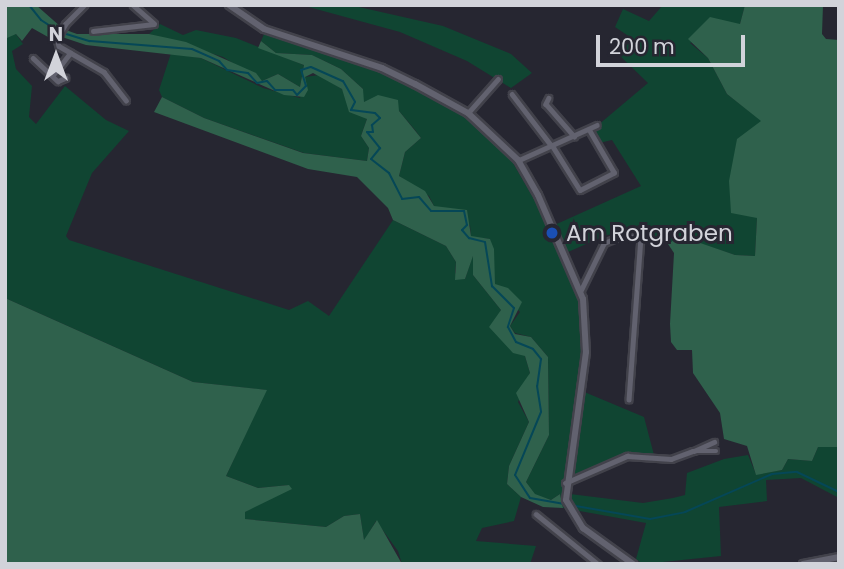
<!DOCTYPE html>
<html>
<head>
<meta charset="utf-8">
<style>
	body { margin:0 }
	#map { position:relative; width:844px; height:569px; overflow:hidden; background:#262631; font-family:Poppins,sans-serif }
	div>[style] { position:absolute }
	.green>* { inset:0; background:#104532 }
	.forest>* { inset:0; background:#2f614c }
	.stream>* { height:2px; margin:-1px; padding:0 1px; transform-origin:1px; border-radius:1px; background:#054757 }
	.roads { filter:drop-shadow(2px 0 #42424b) drop-shadow(-2px 0 #42424b) drop-shadow(0 2px #42424b) drop-shadow(0 -2px #42424b) }
	.minor>* { height:4.5px; margin:-2.25px; padding:0 2.25px; transform-origin:2.25px; border-radius:2.25px; background:#62626f }
	.secondary>* { height:6px; margin:-3px; padding:0 3px; transform-origin:3px; border-radius:3px; background:#62626f }
	.dots>* { width:19px; height:19px; translate:-50% -50%; box-sizing:border-box; border:4px solid #262631; border-radius:50% }
	span { translate:-50% -50%; white-space:nowrap; text-align:center; line-height:1.15; -webkit-text-stroke:6px #262631; paint-order:stroke }
	.poi-label { font-size:23px; color:#d2d3da }
	.left { translate:0 -50%; text-align:left }
	.frame { position:absolute; inset:0; border:7px solid #d2d3da; pointer-events:none }
	.north { position:absolute; left:21px; top:21px; width:70px; height:70px; -webkit-text-stroke:5px #262631; paint-order:stroke; rotate:0deg; font-size:19px; font-weight:700; line-height:28px; text-align:center; color:#d2d3da }
	.north::after { content:''; display:block; margin:auto; width:24px; height:32px; background:#d2d3da; clip-path:polygon(50% 0,100% 100%,50% 72%,0 100%) }
	.scale { position:absolute; left:596px; top:35px; width:149px; height:32px; box-sizing:border-box; border:4px solid #d2d3da; border-top:0; padding-left:9px; font-size:21px; line-height:24px; white-space:nowrap; color:#d2d3da; -webkit-text-stroke:5px #262631; paint-order:stroke }
</style>
</head>
<body>
<div id="map">
	<div class="green">
		<i style="clip-path:polygon(350px 5px,443px 26px,511px 54px,532px 73px,511px 88px,467px 61px,400px 32px,305px 6px)"></i>
		<i style="clip-path:polygon(663px 5px,745px 5px,740px 24px,690px 43px,708px 58px,727px 94px,762px 121px,751px 213px,757px 218px,755px 256px,735px 255px,680px 237px,668px 244px,633px 232px,607px 235px,568px 252px,585px 292px,590px 330px,582px 391px,644px 417px,654px 455px,627px 454px,569px 479px,570px 494px,643px 503px,673px 498px,685px 495px,687px 473px,724px 459px,748px 455px,756px 474px,782px 470px,788px 459px,812px 461px,818px 447px,839px 447px,839px 498px,801px 478px,766px 480px,767px 501px,719px 507px,721px 556px,643px 564px,636px 559px,646px 523px,563px 508px,560px 494px,551px 500px,535px 495px,526px 482px,549px 435px,548px 357px,531px 337px,515px 333px,510px 326px,520px 312px,495px 284px,490px 239px,471px 237px,470px 225px,434px 206px,429px 196px,399px 176px,405px 152px,421px 138px,415px 130px,399px 111px,361px 101px,363px 89px,341px 69px,312px 55px,276px 53px,261px 41px,265px 32px,381px 71px,465px 115px,505px 149px,550px 227px,641px 186px,612px 140px,599px 143px,591px 131px,648px 83px,618px 54px,633px 39px,615px 27px,623px 9px,649px 21px)"></i>
		<i style="clip-path:polygon(160px 24px,183px 35px,196px 30px,236px 38px,304px 65px,300px 87px,278px 74px,262px 81px,223px 57px,149px 34px)"></i>
		<i style="clip-path:polygon(16px 34px,23px 44px,12px 51px,16px 69px,32px 86px,29px 117px,36px 124px,65px 86px,106px 120px,129px 131px,92px 173px,66px 236px,69px 240px,289px 310px,308px 301px,329px 316px,393px 220px,446px 246px,456px 262px,455px 273px,465px 279px,473px 255px,473px 275px,501px 310px,497px 319px,525px 356px,530px 373px,518px 402px,529px 422px,509px 466px,507px 484px,521px 497px,514px 521px,482px 528px,476px 541px,536px 546px,530px 564px,402px 564px,398px 551px,376px 521px,364px 541px,360px 514px,344px 516px,326px 527px,245px 519px,245px 512px,289px 485px,258px 488px,226px 476px,266px 390px,193px 382px,5px 298px,5px 36px)"></i>
		<i style="clip-path:polygon(171px 53px,201px 58px,263px 88px,300px 98px,305px 77px,319px 75px,342px 89px,349px 104px,367px 119px,361px 136px,369px 148px,367px 161px,304px 153px,204px 118px,162px 97px,159px 90px)"></i>
	</div>
	<div class="forest">
		<i style="clip-path:polygon(5px 5px,36px 5px,61px 27px,56px 36px,48px 37px,32px 28px,22px 41px,16px 34px,7px 38px)"></i>
		<i style="clip-path:polygon(745px 5px,823px 5px,822px 34px,826px 39px,839px 40px,839px 447px,818px 447px,812px 461px,788px 459px,782px 470px,756px 475px,747px 446px,724px 439px,720px 413px,693px 373px,692px 350px,677px 350px,671px 342px,670px 324px,674px 253px,668px 244px,680px 236px,735px 255px,755px 256px,757px 218px,731px 213px,729px 181px,737px 139px,761px 121px,727px 94px,708px 58px,688px 39px,710px 17px,740px 24px)"></i>
		<i style="clip-path:polygon(66px 30px,77px 34px,149px 34px,186px 42px,256px 73px,262px 81px,278px 74px,300px 87px,304px 65px,258px 48px,261px 41px,276px 53px,312px 55px,341px 69px,363px 89px,364px 102px,378px 95px,398px 100px,399px 111px,421px 138px,405px 152px,399px 176px,425px 191px,434px 206px,467px 210px,471px 236px,490px 239px,494px 249px,495px 284px,508px 288px,522px 302px,510px 326px,515px 334px,531px 337px,548px 357px,549px 435px,526px 482px,535px 494px,551px 500px,560px 494px,563px 508px,543px 507px,521px 497px,507px 484px,509px 466px,529px 422px,516px 393px,530px 373px,525px 356px,513px 353px,489px 327px,501px 310px,473px 275px,473px 256px,465px 279px,455px 280px,456px 262px,446px 246px,393px 220px,388px 208px,357px 177px,308px 169px,154px 112px,162px 97px,204px 118px,303px 153px,367px 161px,369px 148px,361px 136px,367px 119px,349px 112px,342px 89px,313px 73px,305px 77px,308px 90px,304px 97px,284px 95px,201px 58px,86px 45px,62px 37px)"></i>
		<i style="clip-path:polygon(5px 298px,193px 382px,267px 390px,226px 476px,258px 488px,289px 485px,292px 489px,245px 512px,245px 519px,326px 527px,344px 516px,360px 514px,364px 540px,377px 520px,402px 564px,5px 564px)"></i>
	</div>
	<div class="stream">
		<i style="left:29px;top:5px;width:19px;rotate:51deg"></i>
		<i style="left:41px;top:20px;width:20px;rotate:33deg"></i>
		<i style="left:63px;top:33px;width:28px;rotate:17deg"></i>
		<i style="left:90px;top:41px;width:102px;rotate:4.5deg"></i>
		<i style="left:192px;top:49px;width:30px;rotate:24deg"></i>
		<i style="left:219px;top:61px;width:12px;rotate:48deg"></i>
		<i style="left:227px;top:70px;width:21px;rotate:8deg"></i>
		<i style="left:248px;top:73px;width:13px;rotate:48deg"></i>
		<i style="left:257px;top:83px;width:10px;rotate:-11deg"></i>
		<i style="left:267px;top:81px;width:12px;rotate:48deg"></i>
		<i style="left:275px;top:90px;width:18px"></i>
		<i style="left:293px;top:90px;width:6px;rotate:51deg"></i>
		<i style="left:297px;top:95px;width:13px;rotate:-45deg"></i>
		<i style="left:306px;top:86px;width:17px;rotate:-107deg"></i>
		<i style="left:301px;top:70px;width:10px;rotate:-17deg"></i>
		<i style="left:311px;top:67px;width:35px;rotate:24deg"></i>
		<i style="left:343px;top:81px;width:24px;rotate:60deg"></i>
		<i style="left:355px;top:102px;width:9px;rotate:117deg"></i>
		<i style="left:351px;top:110px;width:24px;rotate:7deg"></i>
		<i style="left:375px;top:113px;width:7px;rotate:45deg"></i>
		<i style="left:380px;top:118px;width:11px;rotate:139deg"></i>
		<i style="left:372px;top:125px;width:7px;rotate:82deg"></i>
		<i style="left:373px;top:132px;width:6px;rotate:180deg"></i>
		<i style="left:367px;top:132px;width:21px;rotate:51deg"></i>
		<i style="left:380px;top:148px;width:14px;rotate:129deg"></i>
		<i style="left:371px;top:159px;width:23px;rotate:38deg"></i>
		<i style="left:389px;top:173px;width:29px;rotate:63deg"></i>
		<i style="left:402px;top:199px;width:17px;rotate:-7deg"></i>
		<i style="left:419px;top:197px;width:18px;rotate:49deg"></i>
		<i style="left:431px;top:211px;width:33px"></i>
		<i style="left:464px;top:211px;width:14px;rotate:78deg"></i>
		<i style="left:467px;top:225px;width:7px;rotate:135deg"></i>
		<i style="left:462px;top:230px;width:11px;rotate:49deg"></i>
		<i style="left:469px;top:238px;width:16px;rotate:14deg"></i>
		<i style="left:485px;top:242px;width:45px;rotate:81deg"></i>
		<i style="left:492px;top:286px;width:31px;rotate:45deg"></i>
		<i style="left:514px;top:308px;width:20px;rotate:108deg"></i>
		<i style="left:508px;top:327px;width:17px;rotate:62deg"></i>
		<i style="left:516px;top:342px;width:18px;rotate:22deg"></i>
		<i style="left:533px;top:349px;width:13px;rotate:51deg"></i>
		<i style="left:541px;top:359px;width:27px;rotate:98deg"></i>
		<i style="left:537px;top:386px;width:26px;rotate:81deg"></i>
		<i style="left:541px;top:412px;width:68px;rotate:112.4deg"></i>
		<i style="left:515px;top:475px;width:27px;rotate:57deg"></i>
		<i style="left:530px;top:498px;width:122px;rotate:9.9deg"></i>
		<i style="left:650px;top:519px;width:36px;rotate:-11deg"></i>
		<i style="left:685px;top:512px;width:95px;rotate:-23.6deg"></i>
		<i style="left:772px;top:474px;width:25px;rotate:-5deg"></i>
		<i style="left:797px;top:472px;width:47px;rotate:25.5deg"></i>
	</div>
	<div class="roads">
		<div class="minor">
			<i style="left:85px;top:5px;width:27px;rotate:135deg"></i>
			<i style="left:66px;top:24px;width:17px;rotate:121deg"></i>
			<i style="left:57px;top:39px;width:7px;rotate:74deg"></i>
			<i style="left:59px;top:46px;width:52px;rotate:30deg"></i>
			<i style="left:104px;top:72px;width:36px;rotate:52deg"></i>
			<i style="left:133px;top:5px;width:28px;rotate:41deg"></i>
			<i style="left:93px;top:31px;width:61px;rotate:-6.5deg"></i>
			<i style="left:33px;top:58px;width:34px;rotate:43deg"></i>
			<i style="left:58px;top:81px;width:8px;rotate:-23deg"></i>
			<i style="left:53px;top:75px;width:28px;rotate:-52deg"></i>
			<i style="left:512px;top:94px;width:64px;rotate:52.6deg"></i>
			<i style="left:549px;top:98px;width:7px;rotate:117deg"></i>
			<i style="left:546px;top:104px;width:43px;rotate:48.8deg"></i>
			<i style="left:468px;top:113px;width:45px;rotate:-48.6deg"></i>
			<i style="left:552px;top:145px;width:53px;rotate:58.1deg"></i>
			<i style="left:580px;top:190px;width:38px;rotate:-27deg"></i>
			<i style="left:614px;top:173px;width:50px;rotate:-120.2deg"></i>
			<i style="left:519px;top:160px;width:85px;rotate:-24.2deg"></i>
			<i style="left:581px;top:290px;width:52px;rotate:-63.9deg"></i>
			<i style="left:604px;top:243px;width:18px;rotate:-22deg"></i>
			<i style="left:621px;top:236px;width:20px;rotate:3deg"></i>
			<i style="left:641px;top:237px;width:163px;rotate:94.2deg"></i>
			<i style="left:694px;top:451px;width:22px;rotate:-24deg"></i>
			<i style="left:565px;top:483px;width:68px;rotate:-23.5deg"></i>
			<i style="left:627px;top:456px;width:44px;rotate:3.9deg"></i>
			<i style="left:671px;top:459px;width:23px;rotate:-20deg"></i>
			<i style="left:693px;top:451px;width:23px"></i>
			<i style="left:536px;top:514px;width:80px;rotate:38.9deg"></i>
		</div>
		<div class="secondary">
			<i style="left:229px;top:5px;width:42px;rotate:34.4deg"></i>
			<i style="left:264px;top:29px;width:124px;rotate:18.3deg"></i>
			<i style="left:382px;top:68px;width:37px;rotate:26deg"></i>
			<i style="left:415px;top:84px;width:60px;rotate:28.7deg"></i>
			<i style="left:468px;top:113px;width:69px;rotate:43.2deg"></i>
			<i style="left:518px;top:160px;width:40px;rotate:60.3deg"></i>
			<i style="left:538px;top:195px;width:113px;rotate:66.6deg"></i>
			<i style="left:583px;top:299px;width:53px;rotate:86.8deg"></i>
			<i style="left:586px;top:352px;width:149px;rotate:97.7deg"></i>
			<i style="left:566px;top:500px;width:33px;rotate:59deg"></i>
			<i style="left:583px;top:528px;width:62px;rotate:35.8deg"></i>
			<i style="left:803px;top:564px;width:37px;rotate:-11deg"></i>
		</div>
	</div>
	<div class="dots">
		<i style="left:552px;top:233px;background:#1a4fb4"></i>
	</div>
	<div class="poi-label">
		<span class="left" style="left:566px;top:233px">Am Rotgraben</span>
	</div>
	<div class="frame"></div>
	<div class="north">N</div>
	<div class="scale">200 m</div>
</div>
</body>
</html>
